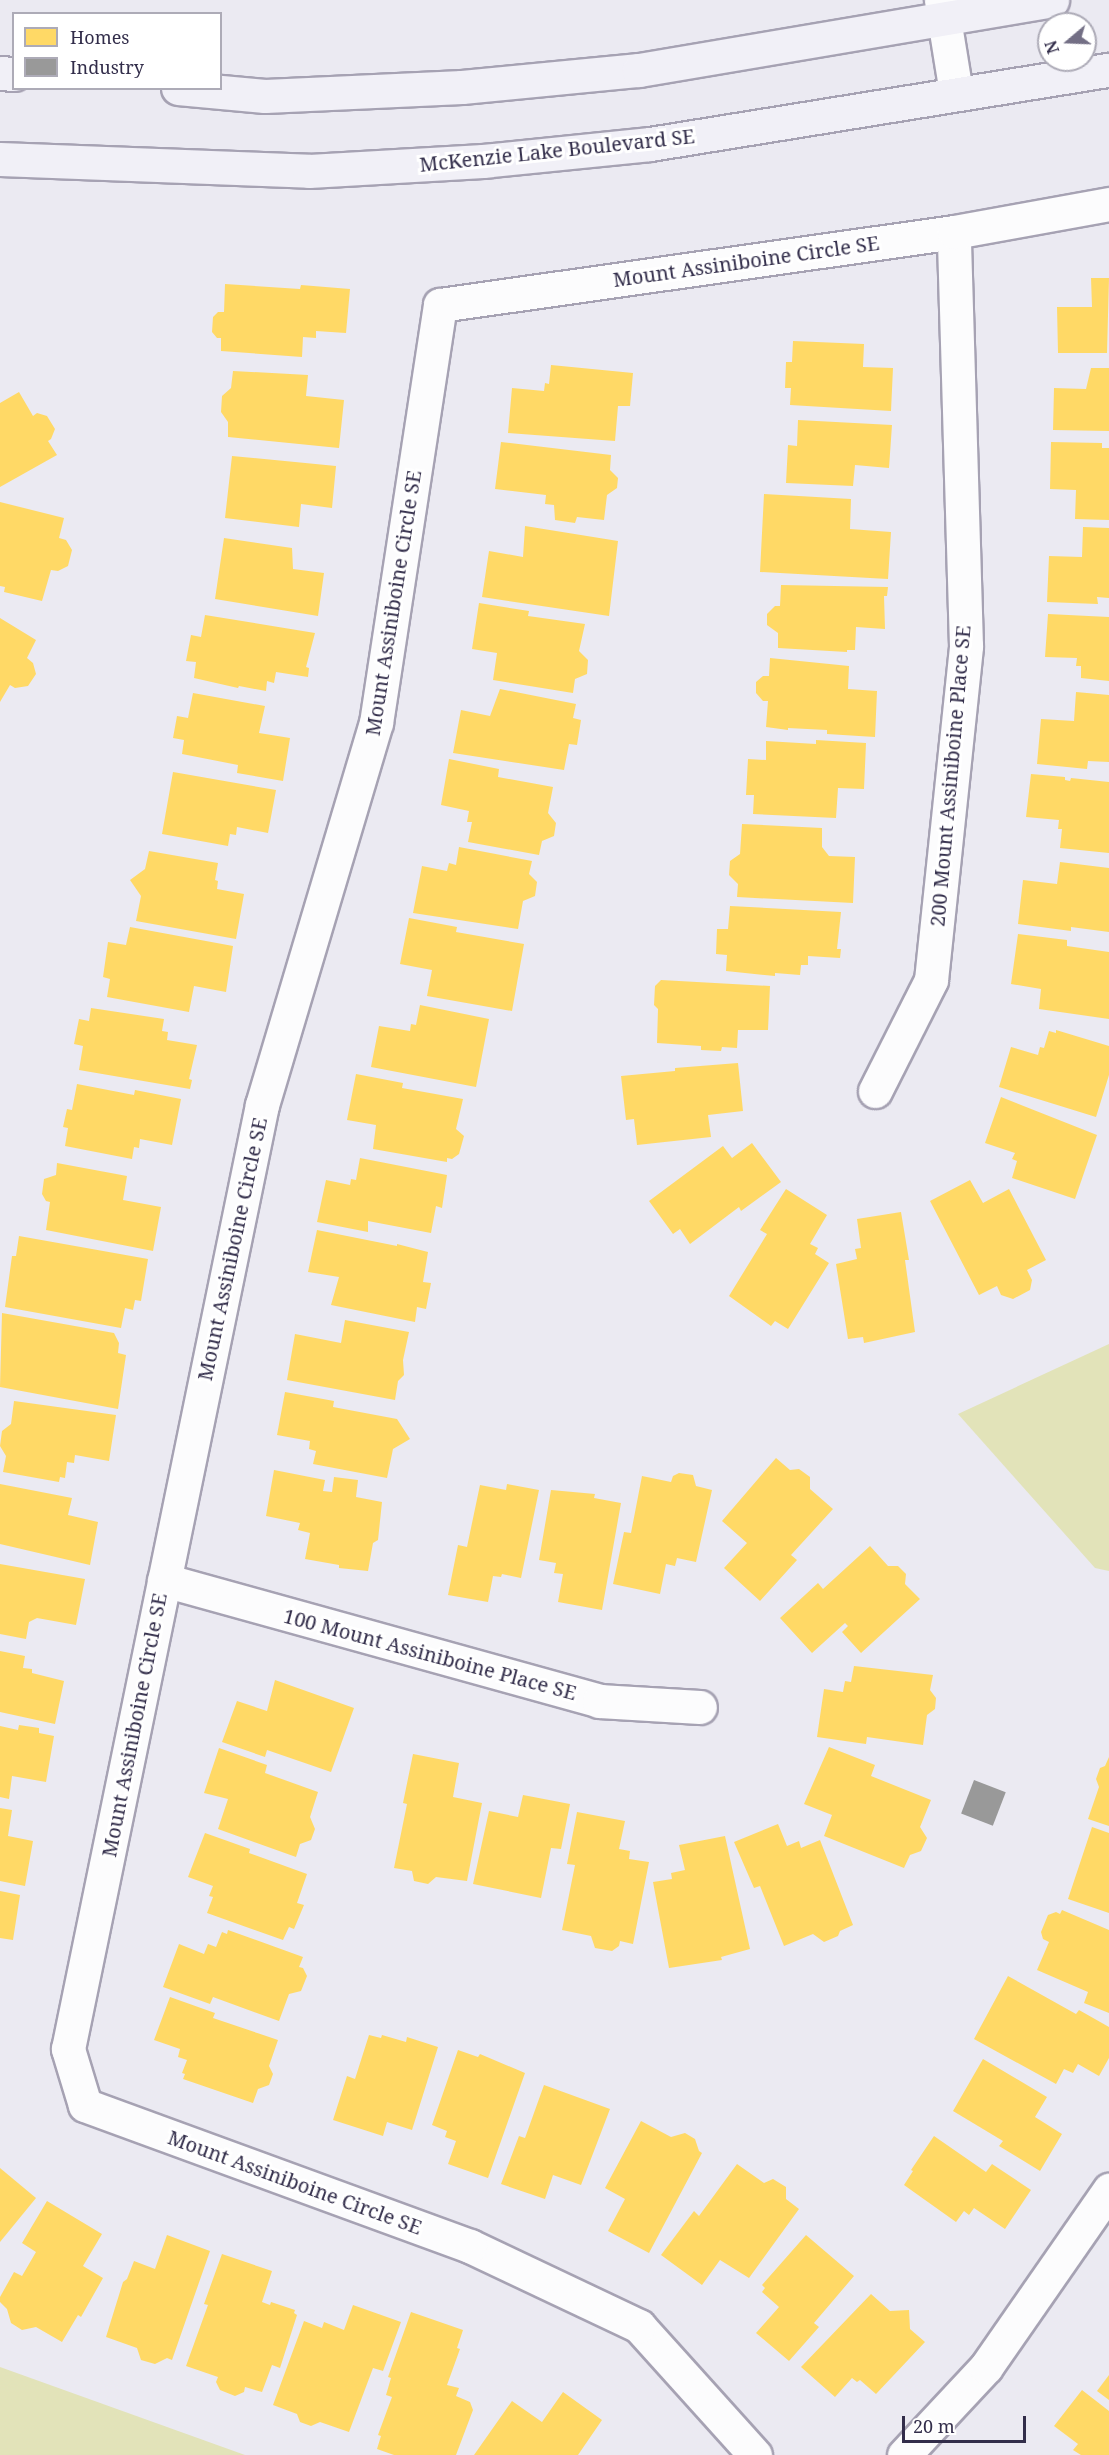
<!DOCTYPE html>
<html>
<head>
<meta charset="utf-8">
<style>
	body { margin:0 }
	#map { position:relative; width:1109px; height:2455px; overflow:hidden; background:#ebeaf2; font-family:"Noto Serif",serif }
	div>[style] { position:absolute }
	.green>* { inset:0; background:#e2e3b9 }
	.homes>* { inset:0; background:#ffd966 }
	.industry>* { inset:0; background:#999; transform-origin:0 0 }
	.roads { filter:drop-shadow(2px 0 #a6a2b3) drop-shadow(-2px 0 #a6a2b3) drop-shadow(0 2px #a6a2b3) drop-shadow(0 -2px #a6a2b3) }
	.minor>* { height:33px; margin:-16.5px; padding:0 16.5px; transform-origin:16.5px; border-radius:16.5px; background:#fcfcfd }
	.major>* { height:33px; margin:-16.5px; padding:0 16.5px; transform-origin:16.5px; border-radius:16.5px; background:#f1f0f7 }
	span { translate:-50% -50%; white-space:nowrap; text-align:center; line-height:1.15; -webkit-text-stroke:6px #fff; paint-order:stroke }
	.street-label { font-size:20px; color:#322d4a }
	.legend { position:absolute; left:12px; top:12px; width:210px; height:78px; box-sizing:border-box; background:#fff; border:2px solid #adabb7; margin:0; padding:8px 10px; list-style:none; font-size:18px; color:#322d4a }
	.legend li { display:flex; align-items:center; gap:12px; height:30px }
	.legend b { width:30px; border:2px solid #adabb7 }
	.north { position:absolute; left:1037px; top:12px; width:60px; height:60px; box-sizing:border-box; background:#fff; border:2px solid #adabb7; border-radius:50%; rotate:251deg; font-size:16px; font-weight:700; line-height:24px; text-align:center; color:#322d4a }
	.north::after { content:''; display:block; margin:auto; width:21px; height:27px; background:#736f85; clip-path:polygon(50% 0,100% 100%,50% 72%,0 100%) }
	.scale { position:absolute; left:902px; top:2416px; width:124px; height:27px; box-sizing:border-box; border:3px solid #322d4a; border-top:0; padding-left:8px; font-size:18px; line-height:21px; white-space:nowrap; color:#322d4a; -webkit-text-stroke:4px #fff; paint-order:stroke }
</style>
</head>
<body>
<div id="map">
	<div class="green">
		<i style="clip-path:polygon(1109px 1344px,1109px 1571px,1095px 1568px,958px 1414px)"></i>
		<i style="clip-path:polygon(0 2367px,245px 2455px,0 2455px)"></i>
	</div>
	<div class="homes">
		<i style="clip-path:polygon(1091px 278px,1109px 278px,1107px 353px,1058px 353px,1057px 307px,1092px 307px)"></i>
		<i style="clip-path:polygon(225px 284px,300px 289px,301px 285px,350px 289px,346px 333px,316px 331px,316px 338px,303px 337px,302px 357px,221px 351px,221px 338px,217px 338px,212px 332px,213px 317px,218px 312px,224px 312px)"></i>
		<i style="clip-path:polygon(793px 341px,864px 344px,863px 367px,893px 368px,891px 411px,790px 405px,791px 388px,785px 388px,786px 362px,792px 362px)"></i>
		<i style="clip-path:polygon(551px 365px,633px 373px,630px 406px,618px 406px,615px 441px,508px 433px,512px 388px,544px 391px,545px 383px,549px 384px)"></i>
		<i style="clip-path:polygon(1091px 368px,1109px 368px,1109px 431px,1053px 430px,1054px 388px,1086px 389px)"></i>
		<i style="clip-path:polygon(233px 371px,308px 375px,306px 396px,344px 400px,339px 448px,228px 437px,228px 422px,221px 412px,222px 396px,231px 388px)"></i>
		<i style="clip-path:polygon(19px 392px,33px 416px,37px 413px,47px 416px,55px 429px,51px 439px,48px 441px,57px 455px,0 487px,0 403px)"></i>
		<i style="clip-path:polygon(798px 420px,892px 425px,889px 468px,855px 465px,853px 486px,786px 483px,788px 445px,797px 446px)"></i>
		<i style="clip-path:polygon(501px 442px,611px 455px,610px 470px,618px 478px,617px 488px,607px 495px,604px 520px,577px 517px,575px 523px,555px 520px,554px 505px,545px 504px,546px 495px,495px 489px)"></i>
		<i style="clip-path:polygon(1051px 442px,1102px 443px,1102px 448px,1109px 448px,1109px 520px,1075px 519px,1076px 490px,1050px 489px)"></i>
		<i style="clip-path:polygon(232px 456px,336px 466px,332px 508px,301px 504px,299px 527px,225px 518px)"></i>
		<i style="clip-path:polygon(764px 494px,851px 499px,850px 529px,891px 532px,888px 579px,760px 572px)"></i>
		<i style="clip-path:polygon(0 502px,64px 518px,59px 538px,66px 540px,72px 550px,68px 566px,58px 571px,51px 570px,42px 601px,4px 592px,5px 587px,0 586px)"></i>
		<i style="clip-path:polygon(525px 526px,618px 541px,609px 616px,482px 597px,489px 551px,523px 557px)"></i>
		<i style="clip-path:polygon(1083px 527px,1109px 528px,1109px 598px,1097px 597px,1098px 604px,1047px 602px,1049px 556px,1082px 557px)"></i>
		<i style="clip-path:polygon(224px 538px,292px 548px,293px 569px,324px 573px,318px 616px,215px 599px)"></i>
		<i style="clip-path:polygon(781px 585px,888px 587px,887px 596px,884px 596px,885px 629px,856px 627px,855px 650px,847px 650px,847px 652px,778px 648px,778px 633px,767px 625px,767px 614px,775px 606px,780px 606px)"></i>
		<i style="clip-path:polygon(479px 603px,529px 611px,528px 616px,585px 624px,579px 651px,588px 660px,587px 674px,575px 679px,573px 693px,493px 680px,497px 653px,472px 649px)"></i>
		<i style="clip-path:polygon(1048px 614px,1109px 617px,1109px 681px,1081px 678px,1081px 666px,1076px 666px,1077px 658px,1045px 657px)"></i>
		<i style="clip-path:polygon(205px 615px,315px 633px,306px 667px,309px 668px,308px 677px,276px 672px,274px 683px,267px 681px,266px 691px,239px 686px,238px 688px,194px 678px,196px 662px,186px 661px,191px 635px,201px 637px)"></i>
		<i style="clip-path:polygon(0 618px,36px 640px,27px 658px,33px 663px,36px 674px,28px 686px,15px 688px,10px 685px,0 702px)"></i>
		<i style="clip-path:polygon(770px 658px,849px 666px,848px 689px,877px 691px,875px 737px,827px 734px,827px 730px,788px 728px,788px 730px,766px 727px,768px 701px,763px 701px,756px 693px,756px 682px,763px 676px,769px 676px)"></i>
		<i style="clip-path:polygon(500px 689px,576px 704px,573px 718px,581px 720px,577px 745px,569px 744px,564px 770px,453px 753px,461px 710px,490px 716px)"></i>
		<i style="clip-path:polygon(1076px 692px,1109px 695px,1109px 762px,1088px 761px,1087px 769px,1037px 764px,1041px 719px,1074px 721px)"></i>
		<i style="clip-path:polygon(193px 693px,265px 706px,259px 733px,290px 738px,283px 781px,237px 773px,238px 765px,182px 754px,184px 740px,173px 738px,177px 716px,188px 718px)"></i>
		<i style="clip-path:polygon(816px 740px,866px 743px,864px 789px,838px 788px,836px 818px,753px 814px,754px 795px,746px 795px,748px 759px,766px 760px,766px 741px,816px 744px)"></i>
		<i style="clip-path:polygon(449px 759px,499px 769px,498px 777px,553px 787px,548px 813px,556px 823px,554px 836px,542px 841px,539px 855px,468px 842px,472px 822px,467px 822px,469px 811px,441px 805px)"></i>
		<i style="clip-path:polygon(173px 772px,276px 790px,268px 833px,237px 827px,236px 835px,230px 834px,228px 846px,162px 834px)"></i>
		<i style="clip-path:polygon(1031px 774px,1065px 777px,1065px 780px,1070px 781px,1071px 778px,1109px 782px,1109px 853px,1060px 848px,1062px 829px,1058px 829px,1059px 820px,1026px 817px)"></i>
		<i style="clip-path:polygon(742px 824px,822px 828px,822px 847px,829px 856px,855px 857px,853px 903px,737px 897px,738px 884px,729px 875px,730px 861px,740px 854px)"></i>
		<i style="clip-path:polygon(459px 847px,532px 861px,529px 874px,537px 882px,535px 896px,523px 901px,518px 929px,413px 913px,422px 866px,447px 871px,449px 863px,456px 865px)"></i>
		<i style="clip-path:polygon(149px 851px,218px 863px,215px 880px,218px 881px,217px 889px,244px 894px,236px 939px,136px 921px,141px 896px,130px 880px,145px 869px)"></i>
		<i style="clip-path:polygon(1060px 862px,1109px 868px,1109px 932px,1071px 927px,1071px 931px,1018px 924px,1023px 880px,1057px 884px)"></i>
		<i style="clip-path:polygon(730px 906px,841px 912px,837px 949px,841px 949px,840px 958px,808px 956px,808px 965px,801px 965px,800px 975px,775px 973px,775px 976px,726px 971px,727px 955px,716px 954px,717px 929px,728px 929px)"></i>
		<i style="clip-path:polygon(409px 918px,457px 927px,456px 932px,524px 944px,512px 1011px,427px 996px,432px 970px,400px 964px)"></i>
		<i style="clip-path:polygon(130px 927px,233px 946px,226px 992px,194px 986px,189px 1012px,107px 997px,110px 979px,103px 977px,108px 942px,126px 945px)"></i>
		<i style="clip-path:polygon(1018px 934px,1067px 940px,1067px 946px,1109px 952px,1109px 1019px,1039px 1009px,1041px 989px,1011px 984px)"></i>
		<i style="clip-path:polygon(661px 980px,770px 986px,768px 1030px,738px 1030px,737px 1048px,722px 1047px,721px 1051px,701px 1050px,701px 1046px,657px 1043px,658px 1009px,654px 1005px,655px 986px)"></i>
		<i style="clip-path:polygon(420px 1005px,489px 1019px,476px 1087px,371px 1067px,379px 1026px,410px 1031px,411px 1024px,416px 1025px)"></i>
		<i style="clip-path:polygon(91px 1008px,164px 1019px,162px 1031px,168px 1032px,167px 1040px,197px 1045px,189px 1079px,192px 1080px,190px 1089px,79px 1070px,83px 1046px,74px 1044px,79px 1019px,89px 1021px)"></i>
		<i style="clip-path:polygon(1056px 1030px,1109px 1046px,1109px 1075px,1096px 1117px,999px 1087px,1011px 1047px,1038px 1055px,1040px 1047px,1044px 1048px,1049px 1031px,1056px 1033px)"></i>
		<i style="clip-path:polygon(738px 1063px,743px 1111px,708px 1115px,711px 1137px,637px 1145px,634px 1119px,626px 1120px,621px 1076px,675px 1071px,675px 1068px)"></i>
		<i style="clip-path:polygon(356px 1074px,403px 1083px,402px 1088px,463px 1099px,456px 1129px,464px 1136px,459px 1154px,452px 1159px,447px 1158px,447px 1162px,373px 1149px,376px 1125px,347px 1120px)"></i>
		<i style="clip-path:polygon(77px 1084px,134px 1095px,135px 1090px,181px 1099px,172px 1145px,140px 1139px,139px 1148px,134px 1147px,132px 1159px,65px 1146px,68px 1128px,63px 1127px,67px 1109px,72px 1110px)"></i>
		<i style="clip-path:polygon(1001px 1097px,1097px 1135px,1075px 1199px,1012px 1178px,1017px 1161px,1012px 1159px,1015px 1153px,985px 1143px)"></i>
		<i style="clip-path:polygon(752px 1143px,781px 1182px,741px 1211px,739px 1207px,690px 1244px,680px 1229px,673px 1234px,649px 1201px,723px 1146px,732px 1158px)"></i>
		<i style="clip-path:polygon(360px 1158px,447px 1175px,442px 1208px,436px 1206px,431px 1233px,368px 1221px,368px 1232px,317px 1222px,326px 1180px,350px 1185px,351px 1179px,356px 1180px)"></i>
		<i style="clip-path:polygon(57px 1163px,127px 1176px,123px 1200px,161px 1207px,153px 1251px,46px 1230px,50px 1202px,46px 1201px,42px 1194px,44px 1179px,56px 1175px)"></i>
		<i style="clip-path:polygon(970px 1180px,983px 1203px,1009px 1189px,1046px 1260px,1027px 1270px,1032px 1280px,1030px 1290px,1013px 1299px,1001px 1295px,997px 1286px,979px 1295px,930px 1201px)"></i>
		<i style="clip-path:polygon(786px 1189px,827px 1215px,810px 1244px,818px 1248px,815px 1254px,829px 1263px,788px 1329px,775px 1321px,771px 1326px,729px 1296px,767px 1234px,760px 1230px)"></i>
		<i style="clip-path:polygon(901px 1212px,909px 1260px,905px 1260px,915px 1332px,864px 1343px,863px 1337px,848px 1339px,836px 1264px,857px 1259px,855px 1249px,861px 1248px,857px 1219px)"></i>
		<i style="clip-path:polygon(317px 1230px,397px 1246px,397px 1244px,428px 1252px,423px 1282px,431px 1283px,426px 1309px,417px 1307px,415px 1322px,331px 1305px,339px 1277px,308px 1272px)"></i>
		<i style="clip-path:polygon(19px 1236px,148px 1259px,141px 1301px,135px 1300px,133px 1310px,125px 1308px,121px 1328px,5px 1307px,12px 1256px,16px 1256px)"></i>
		<i style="clip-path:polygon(2px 1313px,114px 1333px,119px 1343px,118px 1353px,126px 1355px,118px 1409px,0 1387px)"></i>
		<i style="clip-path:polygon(345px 1320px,409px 1332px,403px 1360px,404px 1375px,398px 1381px,395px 1400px,287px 1380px,295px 1334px,341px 1343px)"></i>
		<i style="clip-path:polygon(285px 1392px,334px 1401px,333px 1407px,397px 1419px,410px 1439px,393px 1449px,387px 1478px,313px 1464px,316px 1451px,309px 1449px,310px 1441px,277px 1435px)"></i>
		<i style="clip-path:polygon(14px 1401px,116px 1415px,109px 1461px,75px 1455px,74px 1463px,67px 1462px,65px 1478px,60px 1477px,59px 1482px,3px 1472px,6px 1456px,0 1446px,2px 1431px,11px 1424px)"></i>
		<i style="clip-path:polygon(776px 1458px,790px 1470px,799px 1469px,810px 1477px,810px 1489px,833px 1509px,791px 1555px,797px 1560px,760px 1601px,724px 1568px,747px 1543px,722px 1521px)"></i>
		<i style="clip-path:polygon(274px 1470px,325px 1480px,323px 1491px,332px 1492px,334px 1477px,358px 1480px,356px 1497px,382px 1502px,378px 1540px,373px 1543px,368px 1571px,339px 1568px,339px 1565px,305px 1559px,310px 1533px,298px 1530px,300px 1523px,266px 1516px)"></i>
		<i style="clip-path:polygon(679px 1473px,693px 1475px,696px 1486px,712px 1490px,696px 1562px,677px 1558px,675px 1566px,666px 1564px,660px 1594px,613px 1584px,624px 1532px,631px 1533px,642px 1476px,671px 1482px,673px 1476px)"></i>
		<i style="clip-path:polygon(0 1484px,72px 1498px,68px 1515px,98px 1522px,90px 1565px,0 1544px)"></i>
		<i style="clip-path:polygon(507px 1484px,539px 1490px,521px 1578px,502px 1574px,501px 1577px,493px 1576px,488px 1602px,448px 1595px,458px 1545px,467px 1547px,480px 1485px,506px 1490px)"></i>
		<i style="clip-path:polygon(551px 1490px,595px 1494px,594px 1498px,621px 1503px,602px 1610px,558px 1602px,563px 1574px,554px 1573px,556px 1563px,539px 1560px)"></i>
		<i style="clip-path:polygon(870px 1546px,888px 1566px,898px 1566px,906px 1574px,905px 1584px,920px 1599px,861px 1653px,842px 1632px,848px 1626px,845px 1623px,812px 1653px,780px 1618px,818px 1583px,823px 1589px)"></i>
		<i style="clip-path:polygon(0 1564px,85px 1579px,76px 1625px,37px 1618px,29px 1622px,26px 1639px,0 1634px)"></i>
		<i style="clip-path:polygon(0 1651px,25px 1656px,23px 1668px,32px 1669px,32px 1673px,64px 1681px,55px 1724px,0 1712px)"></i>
		<i style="clip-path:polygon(854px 1666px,933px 1675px,930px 1690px,936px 1698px,935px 1709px,927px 1715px,923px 1745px,867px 1737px,866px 1744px,817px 1737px,824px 1689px,843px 1692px,845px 1681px,851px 1682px)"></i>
		<i style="clip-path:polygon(275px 1680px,354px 1708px,331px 1772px,267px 1750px,265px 1757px,222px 1742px,237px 1701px,267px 1711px)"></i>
		<i style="clip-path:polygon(19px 1725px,39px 1728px,39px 1733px,54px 1736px,46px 1782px,12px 1776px,9px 1799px,0 1797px,0 1726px,18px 1730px)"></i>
		<i style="clip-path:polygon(829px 1747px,875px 1765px,871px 1776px,931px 1800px,920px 1827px,927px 1838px,921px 1851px,910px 1855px,904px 1868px,824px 1836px,832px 1815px,804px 1804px)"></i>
		<i style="clip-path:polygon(219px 1748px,267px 1765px,265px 1773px,318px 1792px,310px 1817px,315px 1829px,311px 1840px,300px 1844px,296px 1857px,218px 1829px,228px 1799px,204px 1793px)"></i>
		<i style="clip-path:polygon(413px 1754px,459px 1763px,453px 1797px,482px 1803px,467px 1881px,436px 1877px,428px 1884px,414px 1881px,412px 1871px,394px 1868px,407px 1804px,403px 1803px)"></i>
		<i style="clip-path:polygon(1109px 1757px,1109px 1826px,1088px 1819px,1099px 1787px,1096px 1779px,1100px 1768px,1105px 1766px)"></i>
		<i style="clip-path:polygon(523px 1795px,570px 1804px,561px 1849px,551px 1848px,541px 1898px,473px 1884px,489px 1811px,518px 1817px)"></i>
		<i style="clip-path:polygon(0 1808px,12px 1810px,8px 1836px,33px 1841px,25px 1886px,0 1881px)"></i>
		<i style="clip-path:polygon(577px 1812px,625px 1821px,619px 1849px,630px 1851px,629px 1859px,649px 1862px,633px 1944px,620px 1941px,619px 1946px,612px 1951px,595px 1948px,591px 1936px,562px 1930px,575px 1865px,567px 1864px)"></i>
		<i style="clip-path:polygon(778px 1824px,787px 1846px,799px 1841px,801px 1848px,820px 1840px,853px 1925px,840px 1931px,838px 1936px,824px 1942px,813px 1934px,784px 1946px,760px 1886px,754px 1888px,734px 1842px)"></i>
		<i style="clip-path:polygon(1092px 1827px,1109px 1833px,1109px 1913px,1068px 1899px)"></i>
		<i style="clip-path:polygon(205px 1833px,250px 1849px,249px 1853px,307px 1874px,297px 1903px,304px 1905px,294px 1929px,289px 1927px,283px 1940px,207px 1913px,213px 1897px,209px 1896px,213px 1886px,188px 1877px)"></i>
		<i style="clip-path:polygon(725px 1836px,750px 1949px,721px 1957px,722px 1960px,669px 1968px,653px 1882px,672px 1879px,671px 1873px,685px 1870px,679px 1845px)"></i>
		<i style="clip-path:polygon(0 1891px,20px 1895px,13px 1940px,0 1938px)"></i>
		<i style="clip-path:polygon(1062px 1910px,1109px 1930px,1109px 2013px,1084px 2003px,1088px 1992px,1037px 1970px,1049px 1942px,1043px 1939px,1041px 1932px,1048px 1915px,1056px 1912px,1060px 1914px)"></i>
		<i style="clip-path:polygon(228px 1930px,303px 1957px,299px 1967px,303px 1968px,307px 1976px,301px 1991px,289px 1994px,279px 2021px,213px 1997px,210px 2004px,163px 1987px,179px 1944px,204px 1954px,208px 1944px,216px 1947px,222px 1932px,227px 1934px)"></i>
		<i style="clip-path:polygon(1008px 1976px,1076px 2014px,1079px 2010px,1109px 2027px,1109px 2058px,1099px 2076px,1078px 2064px,1073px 2073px,1064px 2069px,1056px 2084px,974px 2039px)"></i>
		<i style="clip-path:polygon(170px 1997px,215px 2013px,213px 2018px,278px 2040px,269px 2066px,273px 2074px,269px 2085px,258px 2089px,253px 2103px,183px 2079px,185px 2074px,182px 2073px,187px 2060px,178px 2057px,180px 2049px,154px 2040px)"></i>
		<i style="clip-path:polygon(369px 2035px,381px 2038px,382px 2035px,406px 2042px,407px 2037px,438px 2047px,412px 2130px,387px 2122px,383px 2136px,333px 2120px,347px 2076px,355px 2079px)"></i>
		<i style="clip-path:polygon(458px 2050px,478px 2057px,480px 2054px,525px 2073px,488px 2178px,448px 2164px,456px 2141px,445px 2137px,447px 2131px,432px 2125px)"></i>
		<i style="clip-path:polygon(983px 2059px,1047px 2097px,1035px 2117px,1062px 2134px,1040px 2171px,999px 2146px,1003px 2141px,953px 2111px)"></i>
		<i style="clip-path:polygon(544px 2085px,610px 2109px,581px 2185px,553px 2175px,545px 2199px,501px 2184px,519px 2136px,525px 2138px)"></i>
		<i style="clip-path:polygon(641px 2121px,671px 2137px,685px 2133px,695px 2139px,699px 2151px,702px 2153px,649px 2253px,608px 2231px,625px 2199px,605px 2188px)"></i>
		<i style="clip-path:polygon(934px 2136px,986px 2172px,992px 2164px,1031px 2190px,1005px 2229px,974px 2208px,969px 2215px,964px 2211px,956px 2222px,904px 2185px,913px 2171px,911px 2170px)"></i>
		<i style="clip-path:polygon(737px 2164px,764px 2183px,773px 2179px,786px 2187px,786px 2199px,799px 2209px,749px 2278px,720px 2260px,702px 2285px,661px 2255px,694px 2211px,699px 2216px)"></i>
		<i style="clip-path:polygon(0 2168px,36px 2198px,0 2242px)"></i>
		<i style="clip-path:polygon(47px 2201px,102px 2234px,83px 2266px,103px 2278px,81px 2317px,78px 2315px,62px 2342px,36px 2327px,22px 2330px,11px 2323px,7px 2309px,0 2302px,0 2297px,14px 2272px,22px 2276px,36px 2252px,22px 2243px)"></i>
		<i style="clip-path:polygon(167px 2235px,210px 2251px,172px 2360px,167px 2358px,155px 2364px,141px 2360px,137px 2348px,106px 2337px,123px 2282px,127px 2279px,134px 2261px,155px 2269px)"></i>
		<i style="clip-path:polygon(806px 2235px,854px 2276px,814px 2323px,819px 2327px,789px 2361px,756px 2333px,779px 2307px,762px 2292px,765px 2288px,762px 2285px)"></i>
		<i style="clip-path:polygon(222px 2254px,272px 2271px,262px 2302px,270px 2305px,271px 2302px,295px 2310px,294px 2313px,297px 2315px,280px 2368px,272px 2365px,262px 2392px,245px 2387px,244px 2392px,235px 2396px,220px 2390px,216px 2382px,218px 2377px,186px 2366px,208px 2305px,204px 2304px)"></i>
		<i style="clip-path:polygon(871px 2294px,890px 2311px,909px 2310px,910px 2329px,925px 2342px,876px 2394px,860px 2380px,857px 2382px,852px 2378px,835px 2397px,801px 2367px)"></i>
		<i style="clip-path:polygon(353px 2305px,401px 2322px,383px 2371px,373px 2368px,349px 2432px,320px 2422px,311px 2426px,300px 2422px,297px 2414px,273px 2405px,304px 2321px,322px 2328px,324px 2322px,344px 2330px)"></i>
		<i style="clip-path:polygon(411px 2312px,463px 2330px,457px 2348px,460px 2349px,447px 2385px,459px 2388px,456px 2396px,470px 2402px,473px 2410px,456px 2455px,394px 2455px,377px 2449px,381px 2436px,378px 2435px,392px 2397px,386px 2395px,391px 2378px,388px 2377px)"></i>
		<i style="clip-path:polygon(1109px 2375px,1109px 2400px,1097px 2391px)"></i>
		<i style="clip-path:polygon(1082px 2390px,1109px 2411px,1109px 2455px,1081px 2455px,1073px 2450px,1078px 2444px,1054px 2426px)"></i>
		<i style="clip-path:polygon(563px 2392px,602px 2420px,578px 2455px,474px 2455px,512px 2401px,542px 2422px)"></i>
	</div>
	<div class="industry">
		<i style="left:974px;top:1780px;width:34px;height:36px;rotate:21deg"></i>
	</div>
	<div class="roads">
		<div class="minor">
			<i style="left:941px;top:0;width:94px;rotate:80.8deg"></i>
			<i style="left:875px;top:1091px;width:124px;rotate:-63.2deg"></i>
			<i style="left:931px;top:980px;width:336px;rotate:-84deg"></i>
			<i style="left:966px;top:646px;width:414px;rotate:-91.7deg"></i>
			<i style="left:164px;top:1580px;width:452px;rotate:15.5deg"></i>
			<i style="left:599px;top:1701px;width:101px;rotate:3.4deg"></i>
			<i style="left:755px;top:2455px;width:173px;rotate:-132deg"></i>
			<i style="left:639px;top:2326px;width:187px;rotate:-154.7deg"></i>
			<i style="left:470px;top:2246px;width:410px;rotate:-159.9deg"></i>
			<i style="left:85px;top:2105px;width:59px;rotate:-106.9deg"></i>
			<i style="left:68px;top:2049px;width:964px;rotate:-78.39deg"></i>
			<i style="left:262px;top:1105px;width:399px;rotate:-73.4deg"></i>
			<i style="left:376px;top:723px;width:423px;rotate:-81.3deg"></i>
			<i style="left:440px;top:305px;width:519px;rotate:-8.08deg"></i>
			<i style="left:954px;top:232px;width:158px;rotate:-10.2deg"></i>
			<i style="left:904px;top:2455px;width:120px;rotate:-47deg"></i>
			<i style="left:986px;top:2367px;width:216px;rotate:-55.2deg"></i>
		</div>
		<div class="major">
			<i style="left:0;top:73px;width:14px;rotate:4deg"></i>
			<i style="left:178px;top:88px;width:87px;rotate:5.3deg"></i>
			<i style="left:265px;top:96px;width:197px;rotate:-2.6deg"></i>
			<i style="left:462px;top:87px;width:178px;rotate:-5.5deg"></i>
			<i style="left:639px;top:70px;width:419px;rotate:-9.6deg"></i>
			<i style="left:0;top:159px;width:309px;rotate:2.2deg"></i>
			<i style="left:309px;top:171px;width:174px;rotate:-3.3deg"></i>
			<i style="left:483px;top:161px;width:168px;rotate:-5.8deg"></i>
			<i style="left:650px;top:144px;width:465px;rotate:-9.2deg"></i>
		</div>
	</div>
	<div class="street-label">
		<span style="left:557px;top:150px;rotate:-6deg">McKenzie Lake Boulevard SE</span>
		<span style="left:746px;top:261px;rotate:-8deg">Mount Assiniboine Circle SE</span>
		<span style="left:393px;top:603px;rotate:-81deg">Mount Assiniboine Circle SE</span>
		<span style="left:950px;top:776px;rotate:-85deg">200 Mount Assiniboine Place SE</span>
		<span style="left:232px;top:1249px;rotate:-78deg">Mount Assiniboine Circle SE</span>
		<span style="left:430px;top:1654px;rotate:15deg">100 Mount Assiniboine Place SE</span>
		<span style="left:134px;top:1725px;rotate:-79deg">Mount Assiniboine Circle SE</span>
		<span style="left:295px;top:2182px;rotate:20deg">Mount Assiniboine Circle SE</span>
	</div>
	<ul class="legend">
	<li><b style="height:16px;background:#ffd966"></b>Homes</li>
	<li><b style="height:16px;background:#999"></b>Industry</li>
	</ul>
	<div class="north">N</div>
	<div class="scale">20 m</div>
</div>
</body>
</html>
